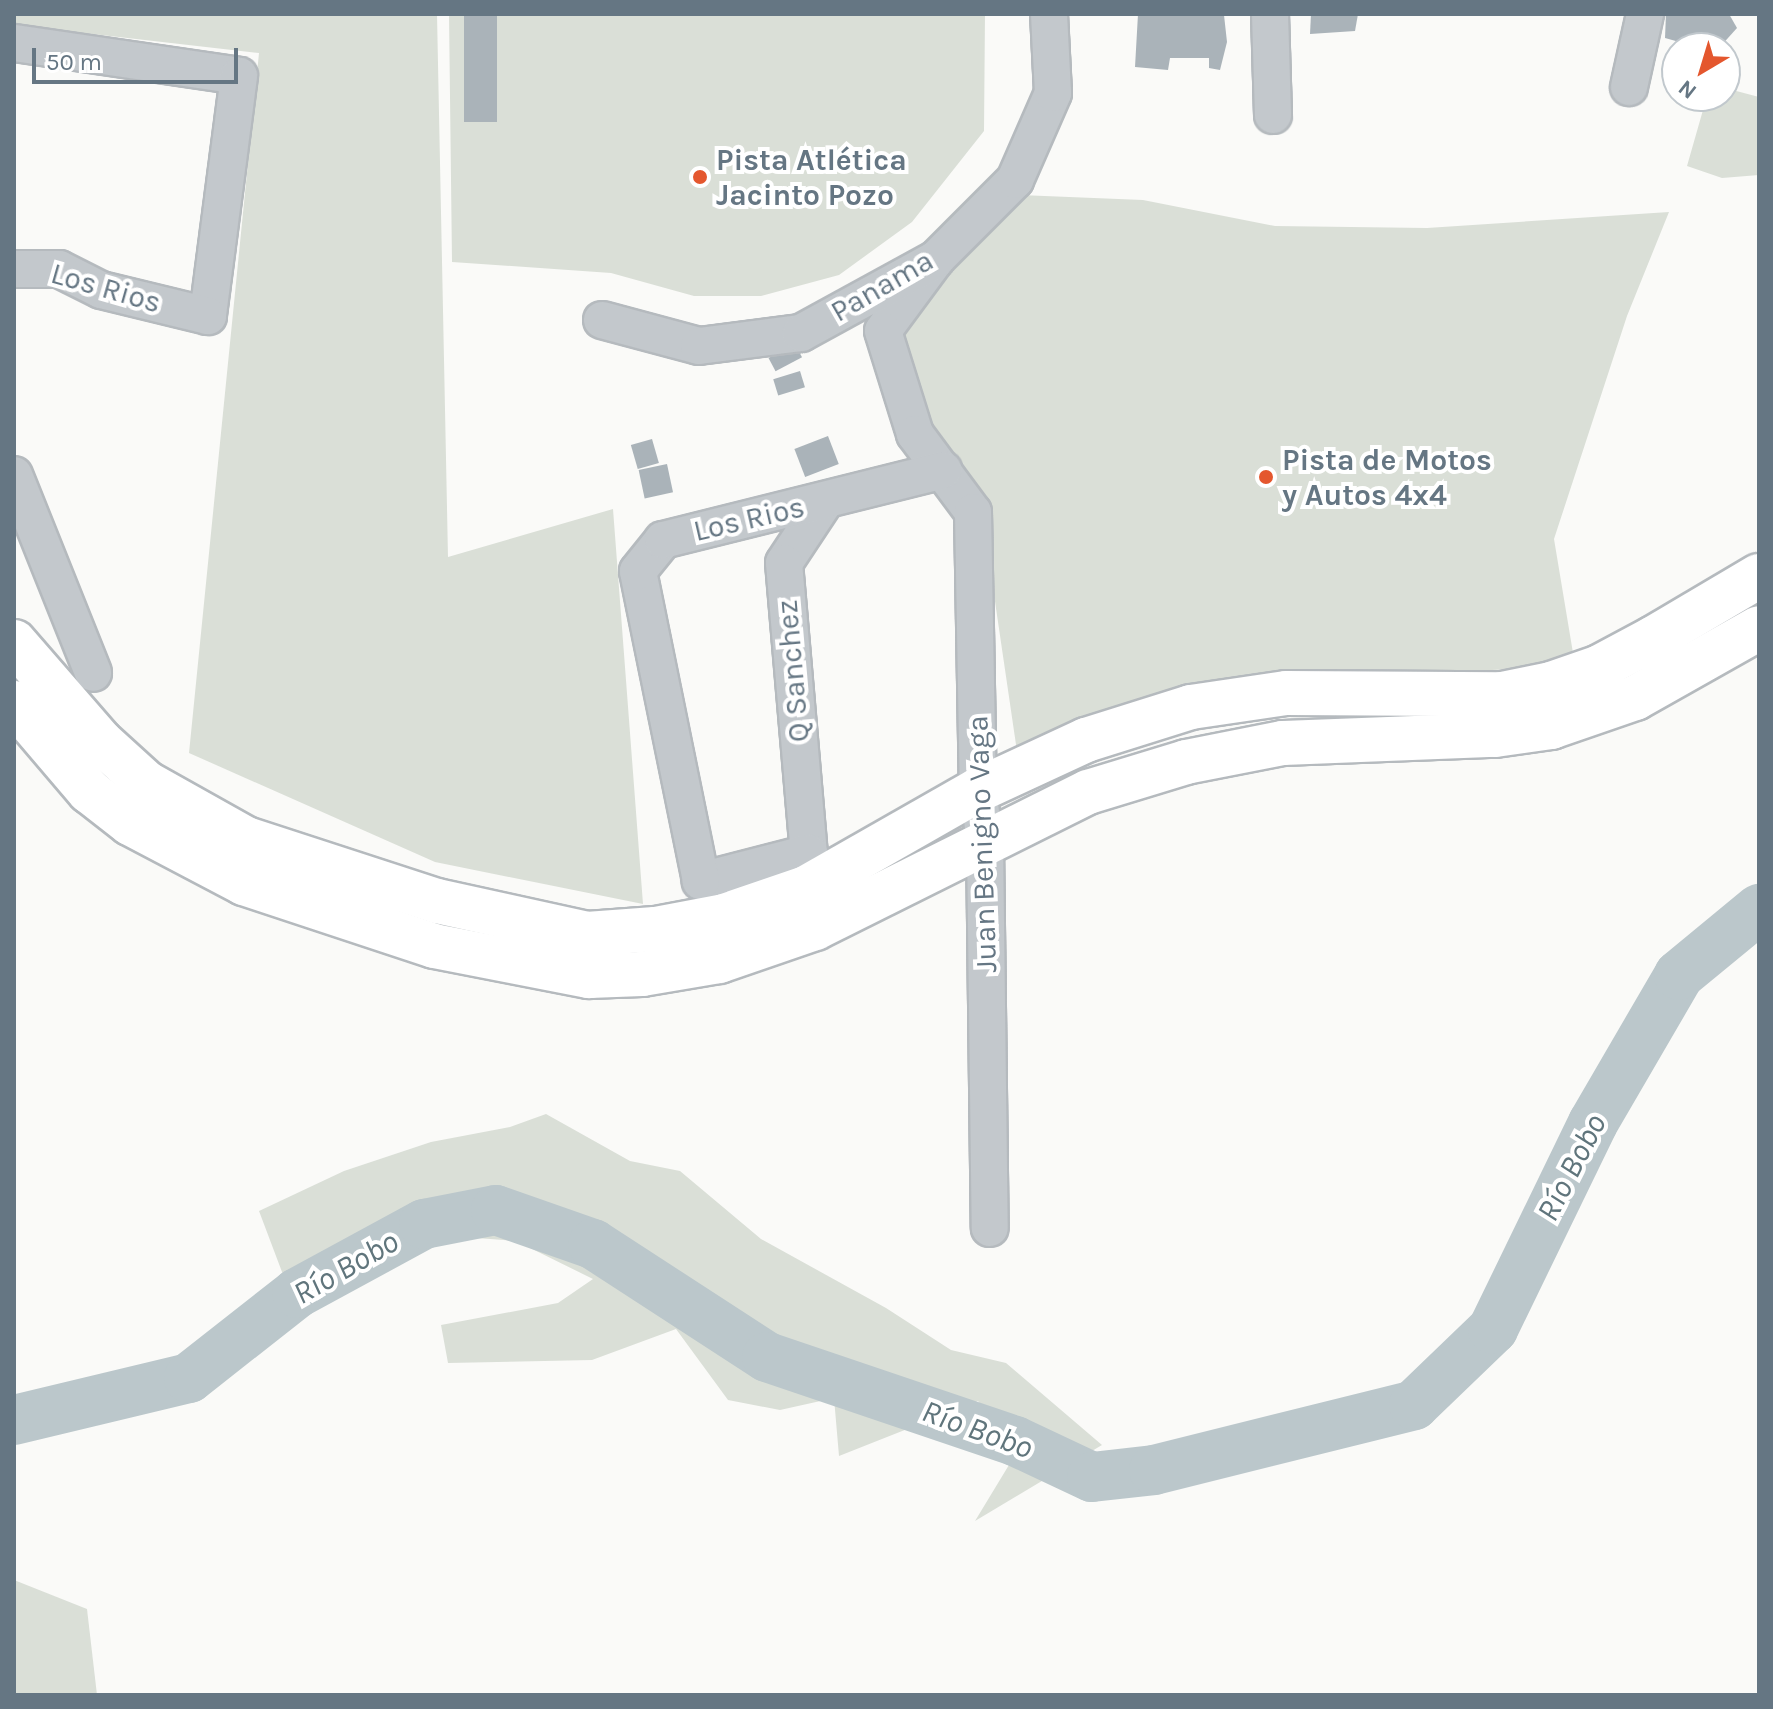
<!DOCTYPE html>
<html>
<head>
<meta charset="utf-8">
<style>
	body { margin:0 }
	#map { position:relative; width:1773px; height:1709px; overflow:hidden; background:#fafaf8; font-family:Karla,sans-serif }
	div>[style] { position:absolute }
	.green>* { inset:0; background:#dadfd7 }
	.river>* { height:50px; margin:-25px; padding:0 25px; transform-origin:25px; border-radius:25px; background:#bbc7cb }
	.building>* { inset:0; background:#aab3b9; transform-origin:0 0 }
	.roads { filter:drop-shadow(2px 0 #b5babe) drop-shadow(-2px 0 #b5babe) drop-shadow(0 2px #b5babe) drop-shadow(0 -2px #b5babe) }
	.minor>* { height:36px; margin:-18px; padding:0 18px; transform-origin:18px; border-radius:18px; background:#c3c8cc }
	.major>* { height:44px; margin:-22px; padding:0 22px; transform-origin:22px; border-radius:22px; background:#fff }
	.dots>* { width:22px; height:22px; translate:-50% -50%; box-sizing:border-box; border:4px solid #fff; border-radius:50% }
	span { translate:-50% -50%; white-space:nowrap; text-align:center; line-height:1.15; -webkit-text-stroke:8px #fff; paint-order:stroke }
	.poi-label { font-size:30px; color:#657683; font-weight:700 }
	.left { translate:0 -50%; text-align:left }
	.street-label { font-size:30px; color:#657683 }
	.water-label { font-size:32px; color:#60757c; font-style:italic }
	.frame { position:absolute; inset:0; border:16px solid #657683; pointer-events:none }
	.north { position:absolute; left:1661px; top:32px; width:80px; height:80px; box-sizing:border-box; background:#fff; border:2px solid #c1c8cd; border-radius:50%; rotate:218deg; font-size:22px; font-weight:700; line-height:32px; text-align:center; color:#657683 }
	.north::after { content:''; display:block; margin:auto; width:28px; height:36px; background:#e4572e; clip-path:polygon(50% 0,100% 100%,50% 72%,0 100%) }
	.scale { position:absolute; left:32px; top:48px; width:206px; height:36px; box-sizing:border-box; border:4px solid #657683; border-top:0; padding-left:10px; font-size:24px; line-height:28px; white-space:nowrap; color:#657683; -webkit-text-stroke:6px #fff; paint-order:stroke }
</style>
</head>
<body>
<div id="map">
	<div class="green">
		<i style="clip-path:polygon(14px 14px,437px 14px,448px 557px,613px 509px,643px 904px,435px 862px,189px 753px,259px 53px,14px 25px)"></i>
		<i style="clip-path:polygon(449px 14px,985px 14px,984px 131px,912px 222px,839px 275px,761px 296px,694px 296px,611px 273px,452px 262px)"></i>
		<i style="clip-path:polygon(1725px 88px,1759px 97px,1759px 175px,1722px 178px,1687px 166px,1707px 96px,1725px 96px)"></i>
		<i style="clip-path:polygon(1020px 195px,1143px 200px,1275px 226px,1427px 228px,1669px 212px,1627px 316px,1554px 539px,1574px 659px,1512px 669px,1234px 683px,1019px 765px,981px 506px,925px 427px,896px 331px,950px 264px)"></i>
		<i style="clip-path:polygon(546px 1114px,630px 1161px,680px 1171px,761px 1239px,886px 1308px,951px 1350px,1006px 1363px,1102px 1445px,975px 1521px,1015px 1455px,978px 1401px,839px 1456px,834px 1398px,780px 1410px,728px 1400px,676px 1329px,592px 1360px,448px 1363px,441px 1325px,558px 1303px,593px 1279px,516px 1241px,450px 1236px,299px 1317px,259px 1211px,344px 1171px,431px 1142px,510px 1127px)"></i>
		<i style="clip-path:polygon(14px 1580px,87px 1609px,97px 1695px,14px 1695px)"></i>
	</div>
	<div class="river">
		<i style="left:14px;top:1420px;width:180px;rotate:-13.5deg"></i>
		<i style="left:189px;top:1378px;width:137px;rotate:-38.2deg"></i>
		<i style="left:297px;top:1293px;width:145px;rotate:-28.5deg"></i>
		<i style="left:424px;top:1224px;width:73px;rotate:-11deg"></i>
		<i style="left:496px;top:1210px;width:103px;rotate:19.3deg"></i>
		<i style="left:593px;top:1244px;width:207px;rotate:33deg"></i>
		<i style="left:767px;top:1357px;width:262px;rotate:18.7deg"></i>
		<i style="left:1015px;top:1441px;width:85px;rotate:25.1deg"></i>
		<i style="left:1092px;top:1477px;width:62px;rotate:-6.4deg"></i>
		<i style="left:1154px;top:1470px;width:268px;rotate:-14deg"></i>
		<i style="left:1414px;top:1405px;width:110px;rotate:-43.9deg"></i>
		<i style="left:1493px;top:1329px;width:229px;rotate:-64.1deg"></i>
		<i style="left:1593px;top:1123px;width:171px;rotate:-59.8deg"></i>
		<i style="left:1679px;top:975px;width:104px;rotate:-39.5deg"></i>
	</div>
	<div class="building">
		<i style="left:464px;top:14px;width:33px;height:108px"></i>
		<i style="clip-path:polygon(1138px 14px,1224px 15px,1227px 42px,1220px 70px,1209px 68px,1209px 58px,1170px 58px,1168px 70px,1135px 67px)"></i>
		<i style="clip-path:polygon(1311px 14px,1358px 14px,1355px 31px,1310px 34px)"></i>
		<i style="clip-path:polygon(1666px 14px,1729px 14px,1737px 28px,1719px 48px,1701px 48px,1665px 38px)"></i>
		<i style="left:795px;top:344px;width:15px;height:30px;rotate:62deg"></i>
		<i style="left:800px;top:371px;width:17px;height:28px;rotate:73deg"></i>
		<i style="left:828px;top:436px;width:30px;height:36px;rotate:69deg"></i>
		<i style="left:652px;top:439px;width:25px;height:22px;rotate:74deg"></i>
		<i style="left:667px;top:464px;width:29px;height:29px;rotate:78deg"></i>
	</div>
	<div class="roads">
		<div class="minor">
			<i style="left:1270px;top:14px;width:101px;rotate:88.3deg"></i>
			<i style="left:14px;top:43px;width:227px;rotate:8.3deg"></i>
			<i style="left:239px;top:76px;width:242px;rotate:97.4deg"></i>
			<i style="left:208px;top:316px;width:110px;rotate:-166.3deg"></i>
			<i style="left:101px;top:290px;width:47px;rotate:-153.4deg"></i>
			<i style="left:59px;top:269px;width:45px;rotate:180deg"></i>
			<i style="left:1629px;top:87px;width:75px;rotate:-77.6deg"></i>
			<i style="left:936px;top:259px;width:89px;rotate:126.4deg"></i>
			<i style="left:883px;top:331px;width:108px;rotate:72.7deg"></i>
			<i style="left:915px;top:434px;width:97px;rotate:53.4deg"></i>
			<i style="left:973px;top:512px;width:278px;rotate:89deg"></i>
			<i style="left:978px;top:790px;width:52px;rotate:82.3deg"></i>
			<i style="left:985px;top:842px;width:386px;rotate:89.3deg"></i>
			<i style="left:602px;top:320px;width:100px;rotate:15deg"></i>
			<i style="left:699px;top:346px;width:103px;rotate:-7.3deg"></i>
			<i style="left:801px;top:333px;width:154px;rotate:-28.7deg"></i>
			<i style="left:936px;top:259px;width:112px;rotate:-45deg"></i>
			<i style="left:1015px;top:180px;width:95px;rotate:-66.4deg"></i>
			<i style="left:1053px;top:93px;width:79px;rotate:-92.9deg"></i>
			<i style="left:14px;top:475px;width:213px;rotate:68.2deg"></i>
			<i style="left:825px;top:501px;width:74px;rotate:123.5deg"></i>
			<i style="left:784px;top:563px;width:291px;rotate:85.1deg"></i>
			<i style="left:809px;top:853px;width:112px;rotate:165.5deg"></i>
			<i style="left:701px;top:881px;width:316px;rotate:-101.5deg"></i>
			<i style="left:638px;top:571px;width:40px;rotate:-51deg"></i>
			<i style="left:663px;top:540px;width:289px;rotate:-14deg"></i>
		</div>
		<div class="major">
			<i style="left:14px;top:642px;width:133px;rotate:49deg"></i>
			<i style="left:101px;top:742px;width:61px;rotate:42.3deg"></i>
			<i style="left:146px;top:783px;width:115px;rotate:29.2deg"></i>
			<i style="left:246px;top:839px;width:201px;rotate:18deg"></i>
			<i style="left:437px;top:901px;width:154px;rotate:12.4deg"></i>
			<i style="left:587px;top:934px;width:68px;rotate:-4.2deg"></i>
			<i style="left:655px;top:929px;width:70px;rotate:-10.7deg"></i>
			<i style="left:724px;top:916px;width:87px;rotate:-18.9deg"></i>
			<i style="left:806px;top:888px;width:198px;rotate:-29.7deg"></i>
			<i style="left:978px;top:790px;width:119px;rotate:-24.8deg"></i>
			<i style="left:1086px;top:740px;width:110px;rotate:-17.4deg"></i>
			<i style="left:1191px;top:707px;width:96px;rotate:-8.4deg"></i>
			<i style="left:1286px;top:693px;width:216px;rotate:0.3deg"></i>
			<i style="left:1502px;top:694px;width:50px;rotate:-11.5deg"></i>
			<i style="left:1551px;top:684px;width:52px;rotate:-19.1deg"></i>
			<i style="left:1600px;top:667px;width:61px;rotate:-28.2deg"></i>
			<i style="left:1654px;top:638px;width:122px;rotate:-30.6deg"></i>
			<i style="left:14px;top:703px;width:116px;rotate:49.6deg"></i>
			<i style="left:89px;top:791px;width:52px;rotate:38deg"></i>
			<i style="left:130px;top:823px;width:129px;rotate:27.8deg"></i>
			<i style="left:244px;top:883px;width:200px;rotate:18.3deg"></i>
			<i style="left:434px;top:946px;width:158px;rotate:11deg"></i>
			<i style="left:589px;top:976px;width:53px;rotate:-2.2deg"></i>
			<i style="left:642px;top:974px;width:78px;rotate:-9.6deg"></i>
			<i style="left:719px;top:961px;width:102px;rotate:-19deg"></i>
			<i style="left:815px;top:928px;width:305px;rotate:-26.5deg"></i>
			<i style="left:1088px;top:792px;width:102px;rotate:-17deg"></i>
			<i style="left:1186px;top:762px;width:99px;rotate:-11.1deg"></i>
			<i style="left:1283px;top:743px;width:212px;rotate:-2.2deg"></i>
			<i style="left:1495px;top:735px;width:57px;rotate:-8.1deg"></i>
			<i style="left:1551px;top:727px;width:89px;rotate:-19deg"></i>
			<i style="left:1635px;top:698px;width:142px;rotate:-29.4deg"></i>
		</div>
	</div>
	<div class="dots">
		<i style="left:700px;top:177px;background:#e4572e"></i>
		<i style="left:1266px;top:477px;background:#e4572e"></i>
	</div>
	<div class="poi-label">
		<span class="left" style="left:716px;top:177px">Pista Atlética<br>Jacinto Pozo</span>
		<span class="left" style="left:1282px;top:477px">Pista de Motos<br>y Autos 4x4</span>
	</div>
	<div class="street-label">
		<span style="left:882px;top:286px;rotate:-30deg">Panama</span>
		<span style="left:106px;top:288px;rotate:16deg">Los Rios</span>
		<span style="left:749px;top:519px;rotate:-13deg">Los Rios</span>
		<span style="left:793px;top:671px;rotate:-95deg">Q Sanchez</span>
		<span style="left:982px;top:844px;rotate:-92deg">Juan Benigno Vaga</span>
	</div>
	<div class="water-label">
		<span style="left:1572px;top:1168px;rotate:-63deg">Río Bobo</span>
		<span style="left:346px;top:1268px;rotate:-30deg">Río Bobo</span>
		<span style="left:977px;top:1430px;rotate:20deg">Río Bobo</span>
	</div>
	<div class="frame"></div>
	<div class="north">N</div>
	<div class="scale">50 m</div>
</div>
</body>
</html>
